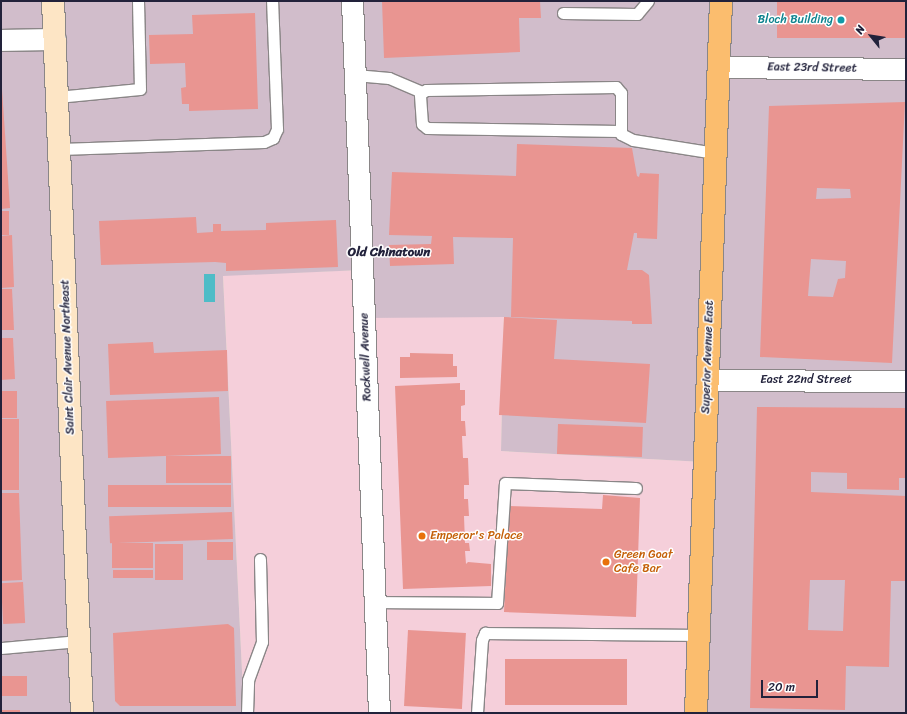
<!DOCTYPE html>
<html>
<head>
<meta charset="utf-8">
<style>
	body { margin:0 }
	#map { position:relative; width:907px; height:714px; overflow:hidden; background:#f3e9d3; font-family:Sriracha,sans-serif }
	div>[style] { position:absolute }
	.built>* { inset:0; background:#f5cfda }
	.industrial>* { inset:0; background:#d1bdcb }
	.water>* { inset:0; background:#4ebcc7; transform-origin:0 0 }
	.building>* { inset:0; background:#e99591; transform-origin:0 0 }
	.roads { filter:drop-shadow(1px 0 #8a8687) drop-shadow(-1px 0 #8a8687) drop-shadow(0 1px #8a8687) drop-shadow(0 -1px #8a8687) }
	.lane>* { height:11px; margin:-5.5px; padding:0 5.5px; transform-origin:5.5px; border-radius:5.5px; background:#fff }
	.street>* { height:21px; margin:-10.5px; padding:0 10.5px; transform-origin:10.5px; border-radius:10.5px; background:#fff }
	.secondary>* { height:22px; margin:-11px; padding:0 11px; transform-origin:11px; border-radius:11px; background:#fde5c5 }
	.primary>* { height:22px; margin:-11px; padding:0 11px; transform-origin:11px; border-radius:11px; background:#fbbd6e }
	.dots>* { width:11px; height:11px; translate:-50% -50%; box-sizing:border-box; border:2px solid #fff; border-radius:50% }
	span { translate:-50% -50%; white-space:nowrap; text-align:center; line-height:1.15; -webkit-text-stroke:3px #fff; paint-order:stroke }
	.culture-label { font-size:12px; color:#0d838f }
	.right { translate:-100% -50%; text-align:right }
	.street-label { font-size:12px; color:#22223b }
	.food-label { font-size:12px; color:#c56008 }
	.left { translate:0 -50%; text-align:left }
	.neighbourhood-label { font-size:13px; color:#22223b; font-weight:700 }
	.frame { position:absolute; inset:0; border:2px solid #22223b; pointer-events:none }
	.north { position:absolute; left:851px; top:16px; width:40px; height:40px; -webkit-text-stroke:3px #fff; paint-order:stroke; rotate:300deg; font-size:11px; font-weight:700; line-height:16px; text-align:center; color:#22223b }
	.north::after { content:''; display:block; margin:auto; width:14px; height:18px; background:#22223b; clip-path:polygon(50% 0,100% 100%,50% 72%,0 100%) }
	.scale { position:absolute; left:761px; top:680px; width:57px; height:18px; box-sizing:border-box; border:2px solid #22223b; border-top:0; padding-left:5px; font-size:12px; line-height:14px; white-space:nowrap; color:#22223b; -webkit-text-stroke:3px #fff; paint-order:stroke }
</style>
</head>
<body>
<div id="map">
	<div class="built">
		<i style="clip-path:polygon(362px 270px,504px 311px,501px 451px,704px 462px,696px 713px,244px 713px,223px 275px)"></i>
	</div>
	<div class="industrial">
		<i style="clip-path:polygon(1px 1px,906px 1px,906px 713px,696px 713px,704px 462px,501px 451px,504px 317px,364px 318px,362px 270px,223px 276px,244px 713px,1px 713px)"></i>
	</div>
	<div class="water">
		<i style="left:204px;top:274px;width:11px;height:28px"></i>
	</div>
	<div class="building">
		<i style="clip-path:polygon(382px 1px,540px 1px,541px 18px,519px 18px,520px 52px,384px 58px)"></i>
		<i style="left:777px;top:1px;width:129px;height:37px"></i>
		<i style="clip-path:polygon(255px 13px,258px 109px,189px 111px,189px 104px,182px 104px,181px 88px,186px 87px,185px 63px,150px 64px,149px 35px,193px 34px,192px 15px)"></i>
		<i style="clip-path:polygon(1px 74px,10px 208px,1px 209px)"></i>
		<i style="clip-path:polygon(evenodd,905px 102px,892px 363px,760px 357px,769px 106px,905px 102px,817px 188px,850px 189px,851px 198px,816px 199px,817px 188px,905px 102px,811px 259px,846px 261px,845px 278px,838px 279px,833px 297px,808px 296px,811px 259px)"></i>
		<i style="clip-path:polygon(517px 144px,632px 148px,637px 176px,639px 177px,640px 173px,659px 174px,657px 239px,637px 238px,637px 233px,634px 233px,627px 270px,642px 270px,649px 275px,652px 324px,632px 324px,632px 321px,511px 317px,513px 238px,453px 237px,454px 264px,390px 266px,389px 245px,431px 244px,432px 236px,389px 235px,392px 172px,516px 176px)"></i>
		<i style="left:1px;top:211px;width:8px;height:24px"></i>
		<i style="clip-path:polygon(196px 217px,197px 233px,213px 232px,213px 224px,221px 224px,221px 231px,266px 230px,266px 223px,336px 220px,338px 267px,226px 271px,226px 263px,215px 262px,101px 265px,99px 221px)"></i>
		<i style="clip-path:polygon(12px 235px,14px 287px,1px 288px,1px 236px)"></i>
		<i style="clip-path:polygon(1px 289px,12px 289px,14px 330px,1px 330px)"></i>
		<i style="clip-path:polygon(504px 317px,557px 320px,554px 359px,650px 364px,646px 423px,499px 415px)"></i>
		<i style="clip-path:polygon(1px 338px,13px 338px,15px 379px,1px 380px)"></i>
		<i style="clip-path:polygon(153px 342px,154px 353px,227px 350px,228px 391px,110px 395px,108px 344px)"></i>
		<i style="clip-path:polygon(410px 353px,453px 354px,453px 366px,457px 366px,457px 377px,400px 378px,400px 357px,410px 357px)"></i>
		<i style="clip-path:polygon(460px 383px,460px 390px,465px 390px,465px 405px,461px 406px,461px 421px,465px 421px,466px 436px,462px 436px,463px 458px,468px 458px,469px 485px,464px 485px,464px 499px,468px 499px,469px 516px,464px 516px,465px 543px,469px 543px,470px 551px,465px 551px,466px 564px,468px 562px,491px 564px,491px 586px,403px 589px,395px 386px)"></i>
		<i style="left:17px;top:391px;width:27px;height:16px;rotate:90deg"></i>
		<i style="left:219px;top:397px;width:57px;height:113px;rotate:88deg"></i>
		<i style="clip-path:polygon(evenodd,757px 407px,906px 408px,906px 478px,899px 478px,899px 490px,847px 489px,847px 473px,811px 472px,811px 492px,906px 496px,906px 581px,891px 581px,889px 667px,846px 666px,845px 710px,750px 708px,757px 407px,810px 580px,845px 580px,843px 631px,808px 630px,810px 580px)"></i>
		<i style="left:1px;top:419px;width:18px;height:71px"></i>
		<i style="left:558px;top:424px;width:85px;height:30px;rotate:2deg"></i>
		<i style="left:231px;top:456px;width:27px;height:65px;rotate:90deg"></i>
		<i style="left:231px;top:485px;width:22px;height:123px;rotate:90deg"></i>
		<i style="clip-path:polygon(1px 493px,19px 493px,22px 580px,1px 581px)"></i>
		<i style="clip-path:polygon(603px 495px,640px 498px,636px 617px,504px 612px,509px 506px,602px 509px)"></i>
		<i style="left:232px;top:512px;width:27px;height:123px;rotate:88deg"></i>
		<i style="left:207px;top:542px;width:26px;height:18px"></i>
		<i style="left:112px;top:543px;width:41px;height:25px"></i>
		<i style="left:155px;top:544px;width:28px;height:36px"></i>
		<i style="left:113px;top:570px;width:40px;height:8px"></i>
		<i style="left:23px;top:582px;width:41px;height:22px;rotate:87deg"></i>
		<i style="clip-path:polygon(228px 624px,234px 628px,236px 706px,120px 706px,115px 701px,113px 633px)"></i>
		<i style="left:408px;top:630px;width:58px;height:76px;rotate:3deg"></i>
		<i style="left:627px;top:659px;width:46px;height:122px;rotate:90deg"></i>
		<i style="left:1px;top:676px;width:26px;height:20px"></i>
		<i style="left:1px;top:710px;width:19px;height:3px"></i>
	</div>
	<div class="roads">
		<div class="lane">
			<i style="left:563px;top:13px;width:74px;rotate:0.8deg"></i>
			<i style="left:637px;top:14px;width:17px;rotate:-50deg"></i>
			<i style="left:355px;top:75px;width:34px;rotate:5deg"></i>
			<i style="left:389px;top:78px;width:36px;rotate:23deg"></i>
			<i style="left:57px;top:97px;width:83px;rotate:-5.5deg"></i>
			<i style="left:140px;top:89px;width:88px;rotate:-91.3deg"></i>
			<i style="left:619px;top:131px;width:192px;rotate:-179.1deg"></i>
			<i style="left:427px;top:128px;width:6px;rotate:-141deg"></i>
			<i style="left:422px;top:124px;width:30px;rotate:-94deg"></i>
			<i style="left:420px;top:94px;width:7px;rotate:-34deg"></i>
			<i style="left:426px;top:90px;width:190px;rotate:-0.9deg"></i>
			<i style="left:616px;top:87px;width:8px;rotate:50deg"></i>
			<i style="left:621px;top:93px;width:41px;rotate:90deg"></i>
			<i style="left:621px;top:134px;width:13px;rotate:27deg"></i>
			<i style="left:633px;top:140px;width:83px;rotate:9deg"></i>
			<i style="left:60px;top:149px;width:204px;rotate:-2deg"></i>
			<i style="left:264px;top:142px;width:10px;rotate:-24deg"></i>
			<i style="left:273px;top:138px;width:10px;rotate:-66deg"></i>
			<i style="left:277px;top:129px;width:128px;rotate:-92.2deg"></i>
			<i style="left:375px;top:602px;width:122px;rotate:0.5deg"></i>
			<i style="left:497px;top:603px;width:120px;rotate:-86.2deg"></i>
			<i style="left:505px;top:483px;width:131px;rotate:2.2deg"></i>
			<i style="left:1px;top:648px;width:78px;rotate:-5.1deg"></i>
			<i style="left:247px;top:713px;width:33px;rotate:-88deg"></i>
			<i style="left:248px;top:680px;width:40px;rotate:-69.8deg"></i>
			<i style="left:262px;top:642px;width:83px;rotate:-91.4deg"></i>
			<i style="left:477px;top:713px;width:73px;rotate:-86.1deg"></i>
			<i style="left:482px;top:640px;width:8px;rotate:-67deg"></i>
			<i style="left:485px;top:633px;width:213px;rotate:0.5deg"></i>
		</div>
		<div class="street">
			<i style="left:352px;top:1px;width:713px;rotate:87.83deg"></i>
			<i style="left:1px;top:40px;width:54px;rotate:-1.1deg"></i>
			<i style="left:718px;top:67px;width:188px;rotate:0.6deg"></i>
			<i style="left:707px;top:380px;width:199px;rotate:0.3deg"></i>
		</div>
		<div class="secondary">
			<i style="left:53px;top:1px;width:713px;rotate:87.67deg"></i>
		</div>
		<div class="primary">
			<i style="left:696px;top:713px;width:712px;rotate:-87.99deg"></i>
		</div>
	</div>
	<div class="dots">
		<i style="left:841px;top:20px;background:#0f9aa8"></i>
		<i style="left:422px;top:536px;background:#e8710a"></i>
		<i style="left:606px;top:562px;background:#e8710a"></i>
	</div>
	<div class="culture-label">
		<span class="right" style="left:833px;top:20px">Bloch Building</span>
	</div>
	<div class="street-label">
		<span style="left:812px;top:68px;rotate:1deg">East 23rd Street</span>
		<span style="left:68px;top:357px;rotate:-92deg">Saint Clair Avenue Northeast</span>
		<span style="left:366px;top:357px;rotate:-92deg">Rockwell Avenue</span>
		<span style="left:708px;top:357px;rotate:-88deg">Superior Avenue East</span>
		<span style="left:806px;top:380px">East 22nd Street</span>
	</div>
	<div class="food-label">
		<span class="left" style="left:430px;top:536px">Emperor's Palace</span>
		<span class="left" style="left:614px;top:562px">Green Goat<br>Cafe Bar</span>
	</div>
	<div class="neighbourhood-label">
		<span style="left:389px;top:252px">Old Chinatown</span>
	</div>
	<div class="frame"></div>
	<div class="north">N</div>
	<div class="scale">20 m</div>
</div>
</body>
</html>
